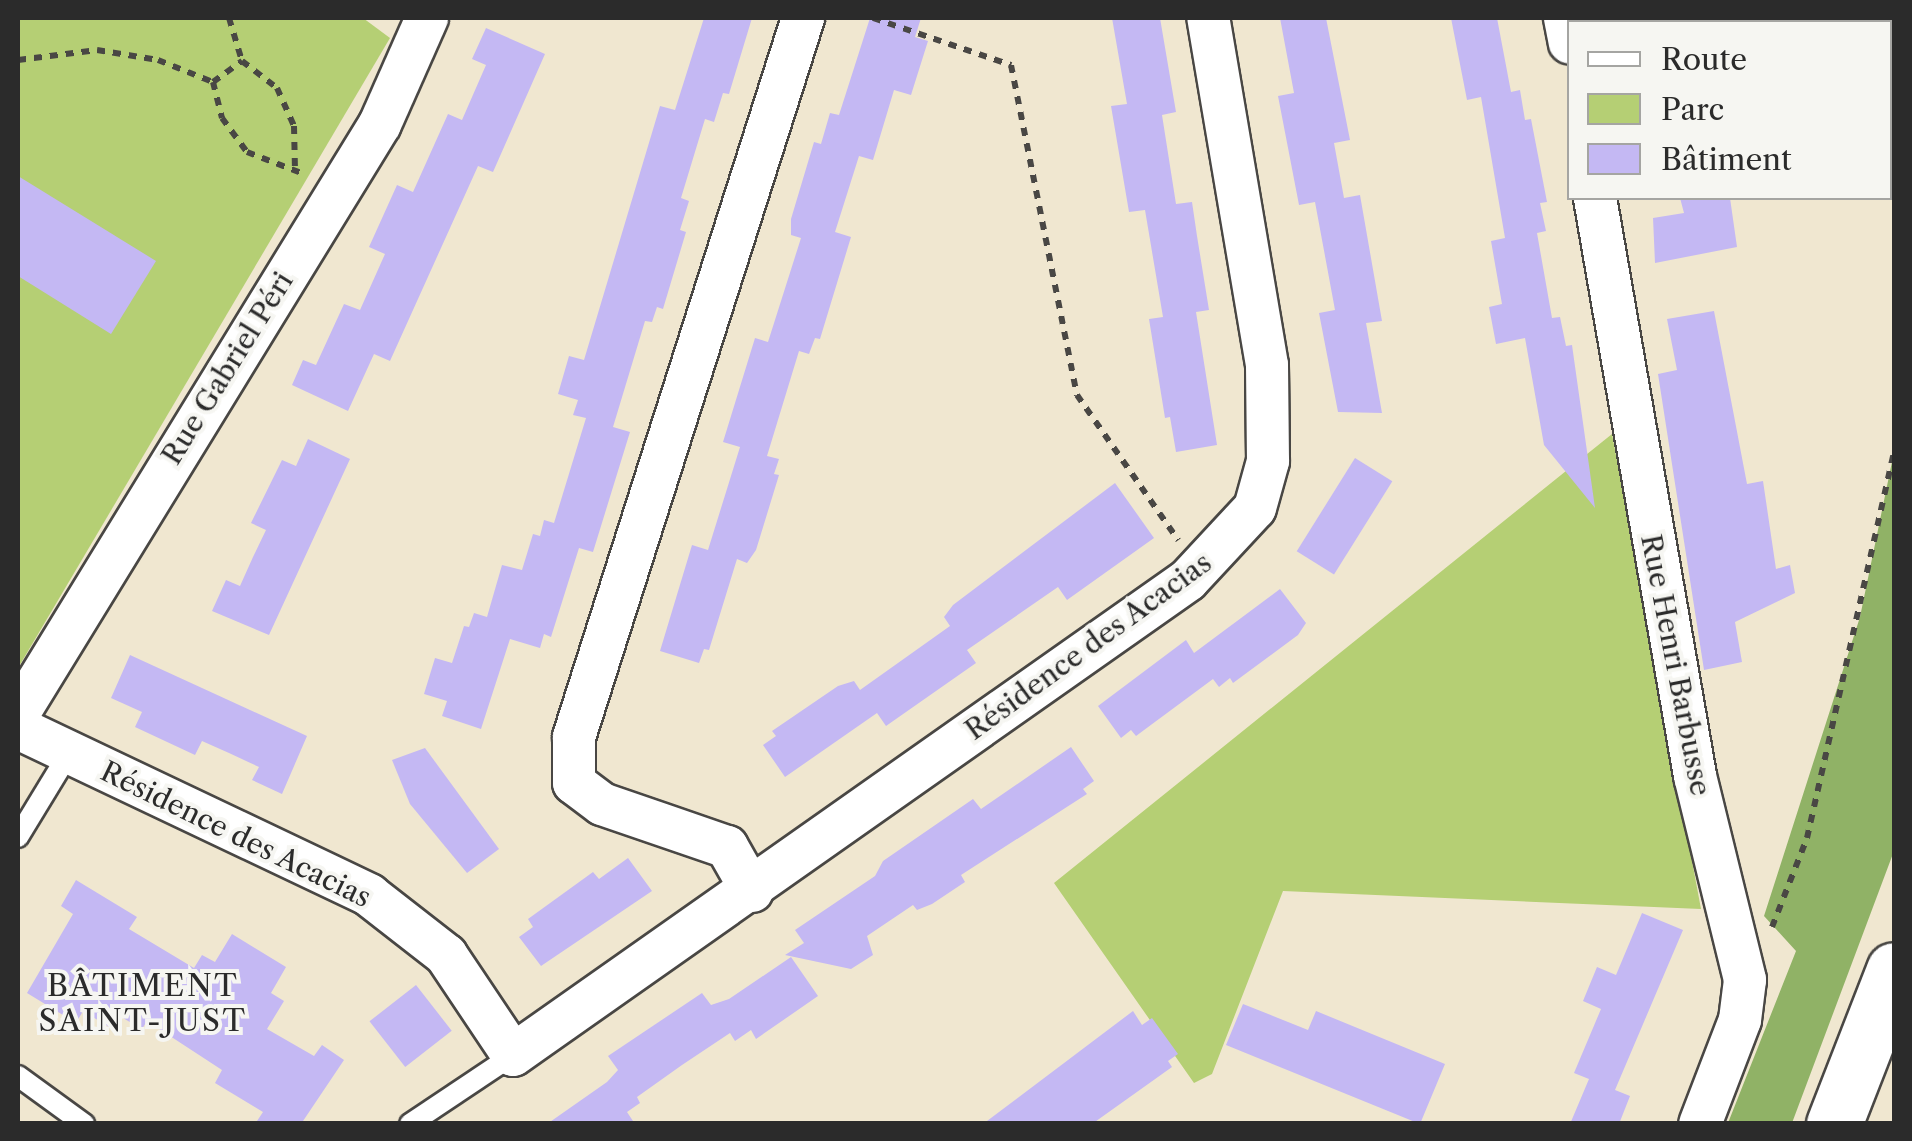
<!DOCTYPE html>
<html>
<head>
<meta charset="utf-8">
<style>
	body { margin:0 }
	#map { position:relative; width:1912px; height:1141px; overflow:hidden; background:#f0e7d0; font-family:"Libre Caslon Text",serif }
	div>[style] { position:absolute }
	.green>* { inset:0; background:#b5cf74 }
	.forest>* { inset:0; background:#90b266 }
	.building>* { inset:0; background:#c4b8f3; transform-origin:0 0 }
	.path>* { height:6px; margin-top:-3px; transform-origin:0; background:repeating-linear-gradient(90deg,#494744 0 8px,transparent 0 16px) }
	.roads { filter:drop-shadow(2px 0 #494744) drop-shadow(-2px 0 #494744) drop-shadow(0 2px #494744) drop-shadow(0 -2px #494744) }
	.lane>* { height:20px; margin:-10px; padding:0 10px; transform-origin:10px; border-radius:10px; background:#fff }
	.street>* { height:42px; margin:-21px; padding:0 21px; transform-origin:21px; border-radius:21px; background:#fff }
	.primary>* { height:55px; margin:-27.5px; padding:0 27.5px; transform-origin:27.5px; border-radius:27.5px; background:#fff }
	span { translate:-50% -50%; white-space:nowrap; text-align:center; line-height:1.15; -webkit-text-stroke:8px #f6f6f2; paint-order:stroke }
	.street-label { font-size:28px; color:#2b2b2b }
	.neighbourhood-label { font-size:30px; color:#2b2b2b; letter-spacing:2.5px }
	.frame { position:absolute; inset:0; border:20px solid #2b2b2b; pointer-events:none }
	.legend { position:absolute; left:1567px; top:20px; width:325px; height:180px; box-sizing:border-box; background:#f6f6f2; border:2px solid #a5a5a2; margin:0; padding:12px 18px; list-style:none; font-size:30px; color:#2b2b2b }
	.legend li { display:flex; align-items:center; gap:20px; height:50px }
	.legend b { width:50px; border:2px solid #a5a5a2 }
</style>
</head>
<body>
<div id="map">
	<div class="green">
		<i style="clip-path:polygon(18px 18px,363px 18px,390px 38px,18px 668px)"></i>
		<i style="clip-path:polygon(1612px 434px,1701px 909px,1283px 891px,1212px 1074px,1194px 1083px,1054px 883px)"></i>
	</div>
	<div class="forest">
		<i style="clip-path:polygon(1894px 452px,1894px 851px,1792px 1123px,1728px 1123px,1796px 951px,1764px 916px,1860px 617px)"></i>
	</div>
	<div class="building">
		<i style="clip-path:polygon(704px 18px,752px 18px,729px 94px,723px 93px,714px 122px,705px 119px,681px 198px,689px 201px,680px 230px,686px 232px,663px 309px,657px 307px,652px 322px,645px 321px,613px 427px,630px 432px,593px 552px,579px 548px,551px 637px,544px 634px,540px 648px,510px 639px,481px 729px,442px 716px,447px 701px,424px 694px,435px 658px,452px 663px,464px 626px,469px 627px,474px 613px,487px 617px,502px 565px,522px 570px,533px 534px,540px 536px,544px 520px,554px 523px,586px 418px,573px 415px,578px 400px,558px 394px,569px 356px,584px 360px,660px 106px,675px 110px)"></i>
		<i style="clip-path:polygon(870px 18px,921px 18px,915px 37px,928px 41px,911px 95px,894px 90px,873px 160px,859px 156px,835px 232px,851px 237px,820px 339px,815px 338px,809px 354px,799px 351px,767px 456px,779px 459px,774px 474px,779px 475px,756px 550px,747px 563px,737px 559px,709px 650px,704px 649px,699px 663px,660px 651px,692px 545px,708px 550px,740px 447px,723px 442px,755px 338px,768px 342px,801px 238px,791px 235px,791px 219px,814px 142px,821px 144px,830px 113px,839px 115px)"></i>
		<i style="clip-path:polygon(1112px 18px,1160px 18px,1176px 112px,1162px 115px,1176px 204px,1192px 202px,1197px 236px,1209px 310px,1196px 312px,1217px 445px,1176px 452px,1170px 417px,1165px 418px,1149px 319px,1163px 317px,1145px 210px,1129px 212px,1111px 106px,1127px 104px)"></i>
		<i style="clip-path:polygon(1280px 18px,1326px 18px,1350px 140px,1334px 143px,1344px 198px,1360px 195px,1382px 321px,1366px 323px,1382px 413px,1338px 412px,1319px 313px,1335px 310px,1315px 202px,1299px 205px,1278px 96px,1294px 93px)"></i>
		<i style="clip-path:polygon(1451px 18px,1497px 18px,1511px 92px,1520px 90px,1525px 120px,1531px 119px,1547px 202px,1540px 203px,1546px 231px,1537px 233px,1552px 318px,1560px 317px,1566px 346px,1572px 345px,1595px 508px,1544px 445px,1525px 338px,1496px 344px,1489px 307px,1502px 304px,1491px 241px,1505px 238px,1481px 97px,1467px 100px)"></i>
		<i style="clip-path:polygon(486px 28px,545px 54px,493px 172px,478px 166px,390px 361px,374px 354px,348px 411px,292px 385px,303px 360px,316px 365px,344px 304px,360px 310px,385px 254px,369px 247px,397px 185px,413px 192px,448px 114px,462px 120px,486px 65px,472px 59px)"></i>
		<i style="clip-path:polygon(18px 176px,156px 261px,111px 334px,18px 276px)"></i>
		<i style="clip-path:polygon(1680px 198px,1730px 198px,1737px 247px,1655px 263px,1653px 218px,1684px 213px)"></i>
		<i style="clip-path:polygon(1714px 311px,1747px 484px,1763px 481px,1776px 569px,1790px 565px,1795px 593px,1735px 622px,1742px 662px,1704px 670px,1658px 374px,1677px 370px,1667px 319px)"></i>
		<i style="clip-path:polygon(308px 439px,350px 459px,269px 635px,212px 611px,226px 580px,240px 586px,253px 557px,266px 530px,251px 523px,282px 460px,296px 466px)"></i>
		<i style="left:1355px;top:458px;width:44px;height:110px;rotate:32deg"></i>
		<i style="clip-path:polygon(1115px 483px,1154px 538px,1067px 600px,1058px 587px,967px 650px,976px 663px,886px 726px,877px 713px,785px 777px,763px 745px,776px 736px,772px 731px,838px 686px,854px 681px,860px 690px,950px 626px,944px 617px,953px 605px)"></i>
		<i style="clip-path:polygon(1280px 589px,1306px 623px,1298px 635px,1233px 683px,1230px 678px,1219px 687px,1213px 679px,1136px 736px,1131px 730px,1121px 738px,1098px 706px,1186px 640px,1194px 653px)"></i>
		<i style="clip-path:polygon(130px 655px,307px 736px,282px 794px,252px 780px,259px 767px,229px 753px,202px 741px,195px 755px,135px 727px,142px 712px,111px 698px)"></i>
		<i style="clip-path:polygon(1071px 747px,1094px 781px,1083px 789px,1087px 794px,961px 875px,965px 882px,932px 904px,917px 910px,913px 905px,867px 936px,873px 955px,851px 969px,785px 955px,804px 943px,795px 930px,875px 876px,883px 861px,973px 799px,981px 809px)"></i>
		<i style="clip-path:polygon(425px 748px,499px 849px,467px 873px,410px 804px,392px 760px)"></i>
		<i style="clip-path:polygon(628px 858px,652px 891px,541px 966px,519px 937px,533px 927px,528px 919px,593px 872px,599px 879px)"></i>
		<i style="clip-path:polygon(76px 880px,137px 917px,129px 929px,194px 968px,202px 955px,215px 962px,232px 934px,286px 967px,271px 993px,284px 1001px,267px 1029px,314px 1056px,322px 1045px,344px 1060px,301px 1124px,255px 1124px,263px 1112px,215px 1083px,222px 1070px,147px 1021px,142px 1029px,116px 1014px,109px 1027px,83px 1011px,76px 1023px,27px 993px,73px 914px,61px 906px)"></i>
		<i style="clip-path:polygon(1642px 913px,1683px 930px,1615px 1090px,1630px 1096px,1619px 1124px,1570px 1124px,1589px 1079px,1574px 1073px,1601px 1009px,1583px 1001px,1597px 967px,1616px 975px)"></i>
		<i style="clip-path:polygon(791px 957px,818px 996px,756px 1039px,751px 1030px,735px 1041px,730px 1033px,682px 1065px,637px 1097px,640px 1103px,627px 1112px,635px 1124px,547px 1124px,607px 1082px,618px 1070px,608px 1056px,702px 993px,711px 1005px,729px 999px)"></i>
		<i style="left:416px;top:985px;width:58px;height:59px;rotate:52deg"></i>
		<i style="clip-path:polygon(1243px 1004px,1308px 1030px,1316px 1011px,1445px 1064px,1420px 1124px,1226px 1045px)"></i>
		<i style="clip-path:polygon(1133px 1011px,1142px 1025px,1152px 1018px,1178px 1054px,1168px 1061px,1172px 1067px,1092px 1124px,983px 1124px)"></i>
	</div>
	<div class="path">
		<i style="left:229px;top:18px;width:45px;rotate:73.2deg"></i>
		<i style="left:242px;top:61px;width:44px;rotate:37.6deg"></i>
		<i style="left:277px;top:88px;width:42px;rotate:65.9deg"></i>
		<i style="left:294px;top:126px;width:43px;rotate:88.7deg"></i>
		<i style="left:873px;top:18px;width:146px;rotate:18.8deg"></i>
		<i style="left:1011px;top:65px;width:337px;rotate:78.7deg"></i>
		<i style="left:1077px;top:395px;width:177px;rotate:55.1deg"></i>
		<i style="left:18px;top:60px;width:80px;rotate:-7.2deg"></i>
		<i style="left:97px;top:50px;width:62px;rotate:9.3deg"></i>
		<i style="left:158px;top:60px;width:59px;rotate:21.8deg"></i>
		<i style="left:213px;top:82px;width:37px;rotate:76deg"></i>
		<i style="left:222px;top:118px;width:42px;rotate:53.7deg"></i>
		<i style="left:247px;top:152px;width:61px;rotate:21.1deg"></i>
		<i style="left:213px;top:82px;width:36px;rotate:-36deg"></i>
		<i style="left:1772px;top:927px;width:96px;rotate:-68.5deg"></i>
		<i style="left:1807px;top:838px;width:396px;rotate:-77.3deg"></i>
	</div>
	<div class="roads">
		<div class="lane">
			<i style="left:18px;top:837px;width:98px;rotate:-58.7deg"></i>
			<i style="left:18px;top:1076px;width:82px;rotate:36deg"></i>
			<i style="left:410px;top:1124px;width:124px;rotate:-33.8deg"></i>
		</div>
		<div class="street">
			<i style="left:1565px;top:18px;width:25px;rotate:79deg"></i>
			<i style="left:1595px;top:198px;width:587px;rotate:80.18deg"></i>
			<i style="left:1695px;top:776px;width:210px;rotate:76.2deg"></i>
			<i style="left:1745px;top:980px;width:40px;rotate:97.1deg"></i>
			<i style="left:1740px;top:1020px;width:111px;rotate:111deg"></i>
			<i style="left:18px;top:714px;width:692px;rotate:-58.47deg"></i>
			<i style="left:380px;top:124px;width:116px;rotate:-66.1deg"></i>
			<i style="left:18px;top:728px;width:389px;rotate:25.4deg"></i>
			<i style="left:369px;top:895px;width:98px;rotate:37.9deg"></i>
			<i style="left:446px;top:955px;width:120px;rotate:56.2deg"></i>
			<i style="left:513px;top:1055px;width:825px;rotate:-35.13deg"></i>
			<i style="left:1188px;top:580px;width:98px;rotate:-47.1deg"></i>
			<i style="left:1255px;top:508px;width:49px;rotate:-74.5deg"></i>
			<i style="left:1268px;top:461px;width:96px;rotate:-90.6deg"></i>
			<i style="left:1267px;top:365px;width:352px;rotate:-99.6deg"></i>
			<i style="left:752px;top:891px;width:51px;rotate:-119.6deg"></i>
			<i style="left:727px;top:847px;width:132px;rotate:-161deg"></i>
			<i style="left:602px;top:804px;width:35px;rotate:-143deg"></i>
			<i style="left:574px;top:783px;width:46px;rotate:-90deg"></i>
			<i style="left:574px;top:737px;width:755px;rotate:-72.33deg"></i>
		</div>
		<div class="primary">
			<i style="left:1834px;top:1124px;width:165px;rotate:-68.7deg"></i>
		</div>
	</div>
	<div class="street-label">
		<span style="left:227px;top:368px;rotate:-58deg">Rue Gabriel Péri</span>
		<span style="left:1088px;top:646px;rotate:-36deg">Résidence des Acacias</span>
		<span style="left:1676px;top:665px;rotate:79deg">Rue Henri Barbusse</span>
		<span style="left:236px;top:834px;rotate:26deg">Résidence des Acacias</span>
	</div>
	<div class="neighbourhood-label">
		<span style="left:143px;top:1003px">BÂTIMENT<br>SAINT-JUST</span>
	</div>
	<div class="frame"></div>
	<ul class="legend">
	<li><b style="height:12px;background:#fff"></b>Route</li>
	<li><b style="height:28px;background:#b5cf74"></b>Parc</li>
	<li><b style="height:28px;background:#c4b8f3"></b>Bâtiment</li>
	</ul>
</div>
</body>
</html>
